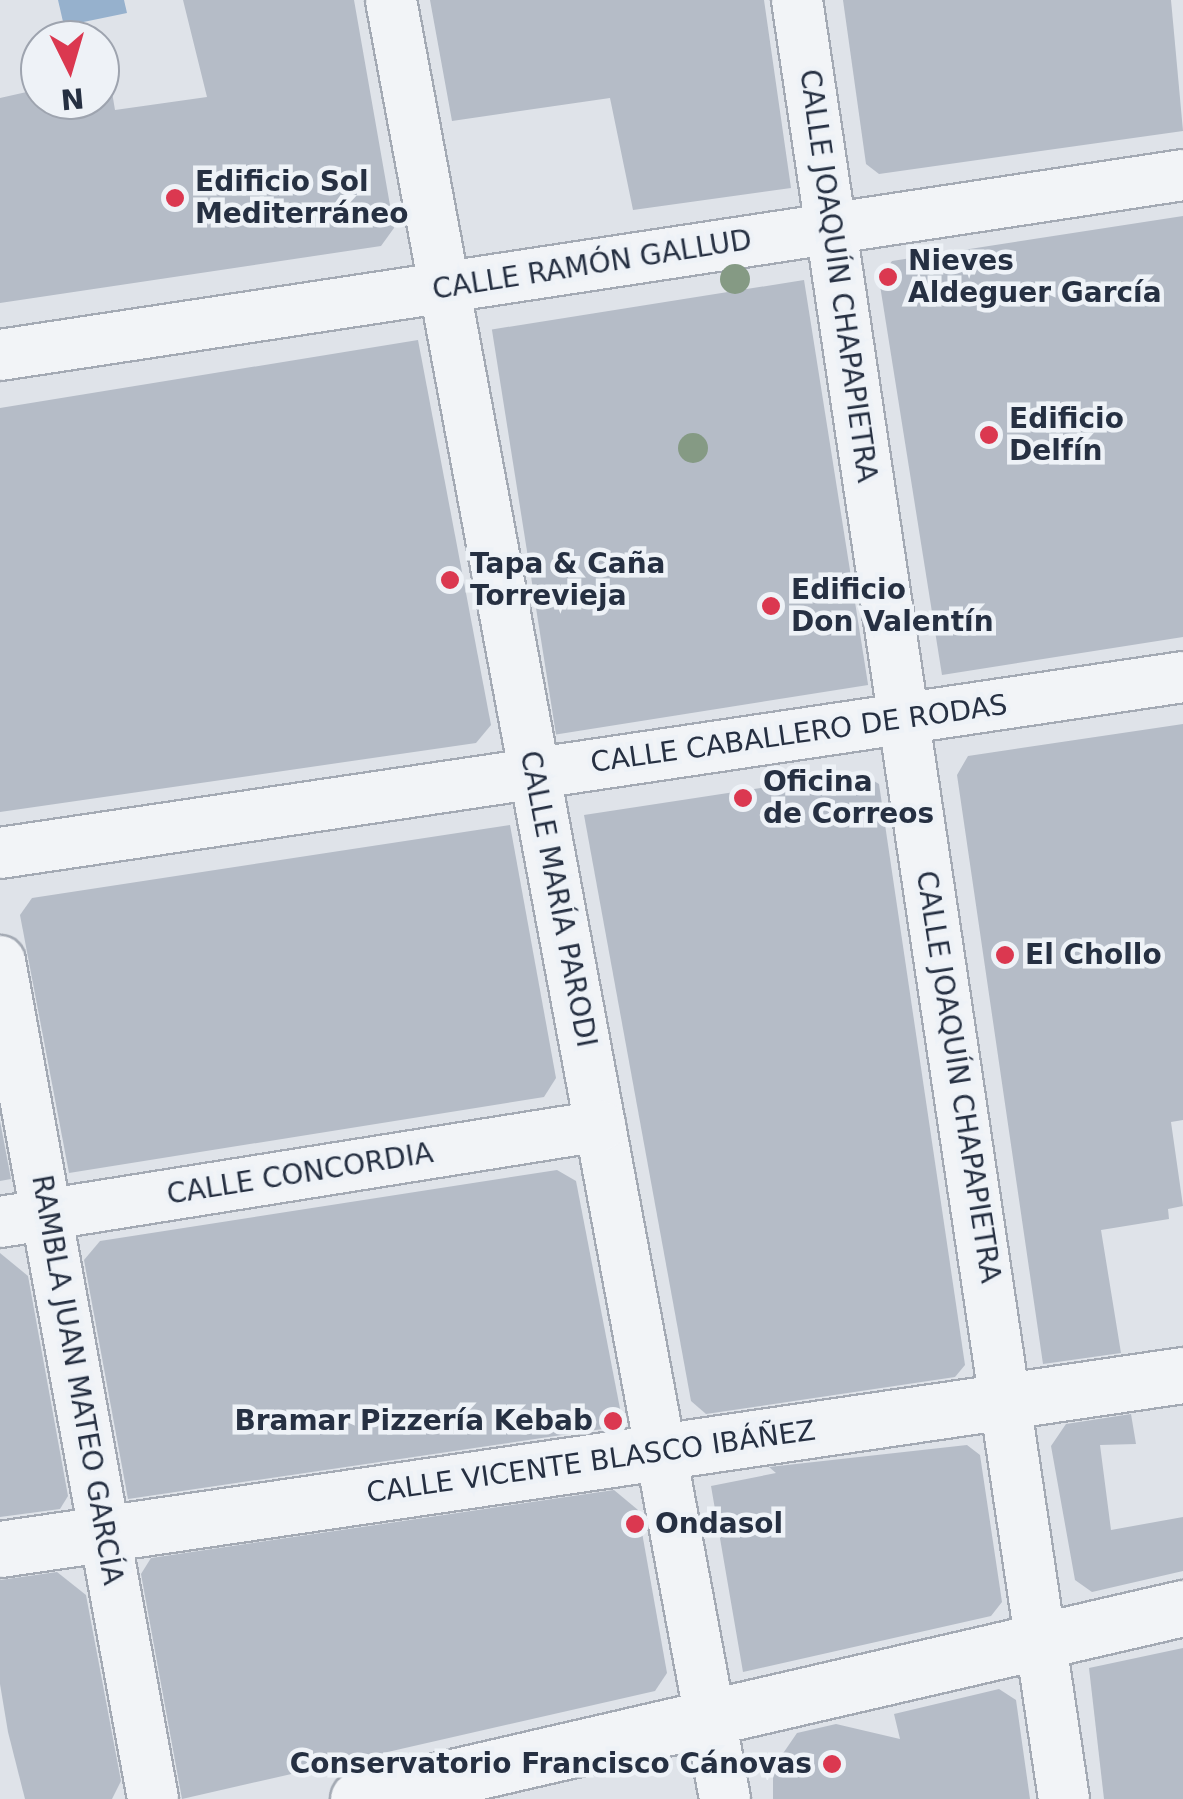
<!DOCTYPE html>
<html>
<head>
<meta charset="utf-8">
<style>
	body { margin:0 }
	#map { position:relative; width:1183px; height:1799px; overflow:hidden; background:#dfe3e9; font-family:"DejaVu Sans",sans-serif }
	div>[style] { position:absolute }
	.water>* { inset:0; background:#96b1cd }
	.building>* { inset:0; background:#b5bcc7; transform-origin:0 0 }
	.roads { filter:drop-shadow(2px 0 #a4aab4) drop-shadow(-2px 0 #a4aab4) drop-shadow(0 2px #a4aab4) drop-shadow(0 -2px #a4aab4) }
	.minor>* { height:50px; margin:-25px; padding:0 25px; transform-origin:25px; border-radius:25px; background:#f2f4f7 }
	.tertiary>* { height:55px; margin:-27.5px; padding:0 27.5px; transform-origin:27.5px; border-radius:27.5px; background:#f2f4f7 }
	.trees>* { width:30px; height:30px; margin:-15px; border-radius:50%; background:#859a84 }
	.dots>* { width:28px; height:28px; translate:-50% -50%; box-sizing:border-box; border:5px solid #eef2f7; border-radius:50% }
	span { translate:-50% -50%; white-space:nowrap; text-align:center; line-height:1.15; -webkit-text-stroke:9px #eef2f7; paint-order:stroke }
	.poi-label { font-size:28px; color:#263042; font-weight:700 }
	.left { translate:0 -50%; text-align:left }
	.right { translate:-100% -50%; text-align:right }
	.street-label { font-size:28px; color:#263042 }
	.north { position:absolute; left:20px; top:20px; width:100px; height:100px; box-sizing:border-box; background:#eef2f7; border:2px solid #9ea4af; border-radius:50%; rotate:175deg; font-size:28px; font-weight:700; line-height:40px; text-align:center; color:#263042 }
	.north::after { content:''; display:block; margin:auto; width:35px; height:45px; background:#db3850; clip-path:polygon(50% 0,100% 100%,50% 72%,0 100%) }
</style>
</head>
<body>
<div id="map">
	<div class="water">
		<i style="clip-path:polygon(58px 0,124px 0,127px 13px,64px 26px)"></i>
	</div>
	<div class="building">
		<i style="clip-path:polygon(183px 0,354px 0,394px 228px,381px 246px,0 303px,0 98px,40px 89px,40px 100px,100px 100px,100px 76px,109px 74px,115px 110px,207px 97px)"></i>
		<i style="clip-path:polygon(430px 0,764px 0,791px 188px,633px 210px,610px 98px,452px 121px)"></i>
		<i style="clip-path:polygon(843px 0,1171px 0,1183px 131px,879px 174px,866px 164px)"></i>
		<i style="clip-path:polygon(1183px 216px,1183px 637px,942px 675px,879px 279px,892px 261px)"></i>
		<i style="left:804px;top:280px;width:410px;height:316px;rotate:81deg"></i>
		<i style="clip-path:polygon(418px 340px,491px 725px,476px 743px,0 812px,0 408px)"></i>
		<i style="clip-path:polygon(1183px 724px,1183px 1120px,1171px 1122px,1183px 1206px,1168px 1209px,1169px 1219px,1101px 1230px,1121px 1353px,1043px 1364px,957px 775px,968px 756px)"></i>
		<i style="clip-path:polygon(860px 773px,879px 784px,965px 1365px,955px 1377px,706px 1414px,691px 1401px,584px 815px)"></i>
		<i style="clip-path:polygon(510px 825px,556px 1078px,544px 1097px,69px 1173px,20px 915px,32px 898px)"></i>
		<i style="clip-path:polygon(0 1121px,11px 1179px,0 1181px)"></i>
		<i style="clip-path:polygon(557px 1170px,576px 1181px,622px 1419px,616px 1427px,128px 1499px,84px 1260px,100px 1241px)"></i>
		<i style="clip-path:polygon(0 1253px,28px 1276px,68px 1496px,60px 1509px,0 1517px)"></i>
		<i style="clip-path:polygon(1131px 1414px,1136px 1444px,1100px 1445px,1111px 1530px,1183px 1517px,1183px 1571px,1092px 1592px,1075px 1580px,1051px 1446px,1066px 1424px)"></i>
		<i style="clip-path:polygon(967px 1445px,980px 1455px,1002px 1602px,991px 1616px,743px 1672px,711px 1486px,776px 1473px,769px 1467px)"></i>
		<i style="clip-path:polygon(614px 1490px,638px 1510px,667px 1673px,655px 1691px,182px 1799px,141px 1574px,151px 1558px)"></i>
		<i style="clip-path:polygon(57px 1572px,86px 1595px,121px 1781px,112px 1799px,25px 1799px,8px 1732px,0 1684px,0 1580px)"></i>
		<i style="clip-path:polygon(1183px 1648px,1183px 1799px,1104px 1799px,1089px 1668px)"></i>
		<i style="clip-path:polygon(999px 1689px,1016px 1700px,1030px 1799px,773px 1799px,773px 1768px,797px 1733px,836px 1724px,900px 1739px,894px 1714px)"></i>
	</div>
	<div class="roads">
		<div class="minor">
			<i style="left:391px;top:0;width:1830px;rotate:79.48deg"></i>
			<i style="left:797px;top:0;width:1819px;rotate:81.56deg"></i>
			<i style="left:0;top:355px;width:1197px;rotate:-8.65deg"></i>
			<i style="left:0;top:853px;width:1196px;rotate:-8.46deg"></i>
			<i style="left:0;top:961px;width:852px;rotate:79.65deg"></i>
			<i style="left:0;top:1222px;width:608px;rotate:-9.09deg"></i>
		</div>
		<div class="tertiary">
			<i style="left:0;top:1549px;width:1196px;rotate:-8.37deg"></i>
			<i style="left:358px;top:1799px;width:847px;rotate:-13.04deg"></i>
		</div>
	</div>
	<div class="trees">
		<i style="left:735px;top:279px"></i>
		<i style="left:693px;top:448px"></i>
	</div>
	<div class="dots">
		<i style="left:175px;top:198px;background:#db3850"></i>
		<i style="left:888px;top:277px;background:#db3850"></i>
		<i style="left:989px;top:435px;background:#db3850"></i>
		<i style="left:450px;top:580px;background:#db3850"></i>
		<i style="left:771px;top:606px;background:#db3850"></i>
		<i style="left:743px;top:798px;background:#db3850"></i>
		<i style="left:1005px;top:955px;background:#db3850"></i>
		<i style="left:613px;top:1421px;background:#db3850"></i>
		<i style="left:635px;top:1524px;background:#db3850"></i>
		<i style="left:832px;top:1764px;background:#db3850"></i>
	</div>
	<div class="poi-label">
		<span class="left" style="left:195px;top:198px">Edificio Sol<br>Mediterráneo</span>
		<span class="left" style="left:908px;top:277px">Nieves<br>Aldeguer García</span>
		<span class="left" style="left:1009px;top:435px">Edificio<br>Delfín</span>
		<span class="left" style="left:470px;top:580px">Tapa &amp; Caña<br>Torrevieja</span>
		<span class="left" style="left:791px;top:606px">Edificio<br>Don Valentín</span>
		<span class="left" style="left:763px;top:798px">Oficina<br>de Correos</span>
		<span class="left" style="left:1025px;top:955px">El Chollo</span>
		<span class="right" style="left:593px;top:1421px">Bramar Pizzería Kebab</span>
		<span class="left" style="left:655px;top:1524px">Ondasol</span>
		<span class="right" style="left:812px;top:1764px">Conservatorio Francisco Cánovas</span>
	</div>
	<div class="street-label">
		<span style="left:592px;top:265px;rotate:-9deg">CALLE RAMÓN GALLUD</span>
		<span style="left:838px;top:276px;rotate:82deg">CALLE JOAQUÍN CHAPAPIETRA</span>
		<span style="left:799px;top:734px;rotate:-8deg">CALLE CABALLERO DE RODAS</span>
		<span style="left:558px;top:899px;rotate:79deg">CALLE MARÍA PARODI</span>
		<span style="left:958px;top:1077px;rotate:81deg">CALLE JOAQUÍN CHAPAPIETRA</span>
		<span style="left:300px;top:1174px;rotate:-9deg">CALLE CONCORDIA</span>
		<span style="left:77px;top:1380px;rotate:80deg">RAMBLA JUAN MATEO GARCÍA</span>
		<span style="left:591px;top:1462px;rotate:-8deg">CALLE VICENTE BLASCO IBÁÑEZ</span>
	</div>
	<div class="north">N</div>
</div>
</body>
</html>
